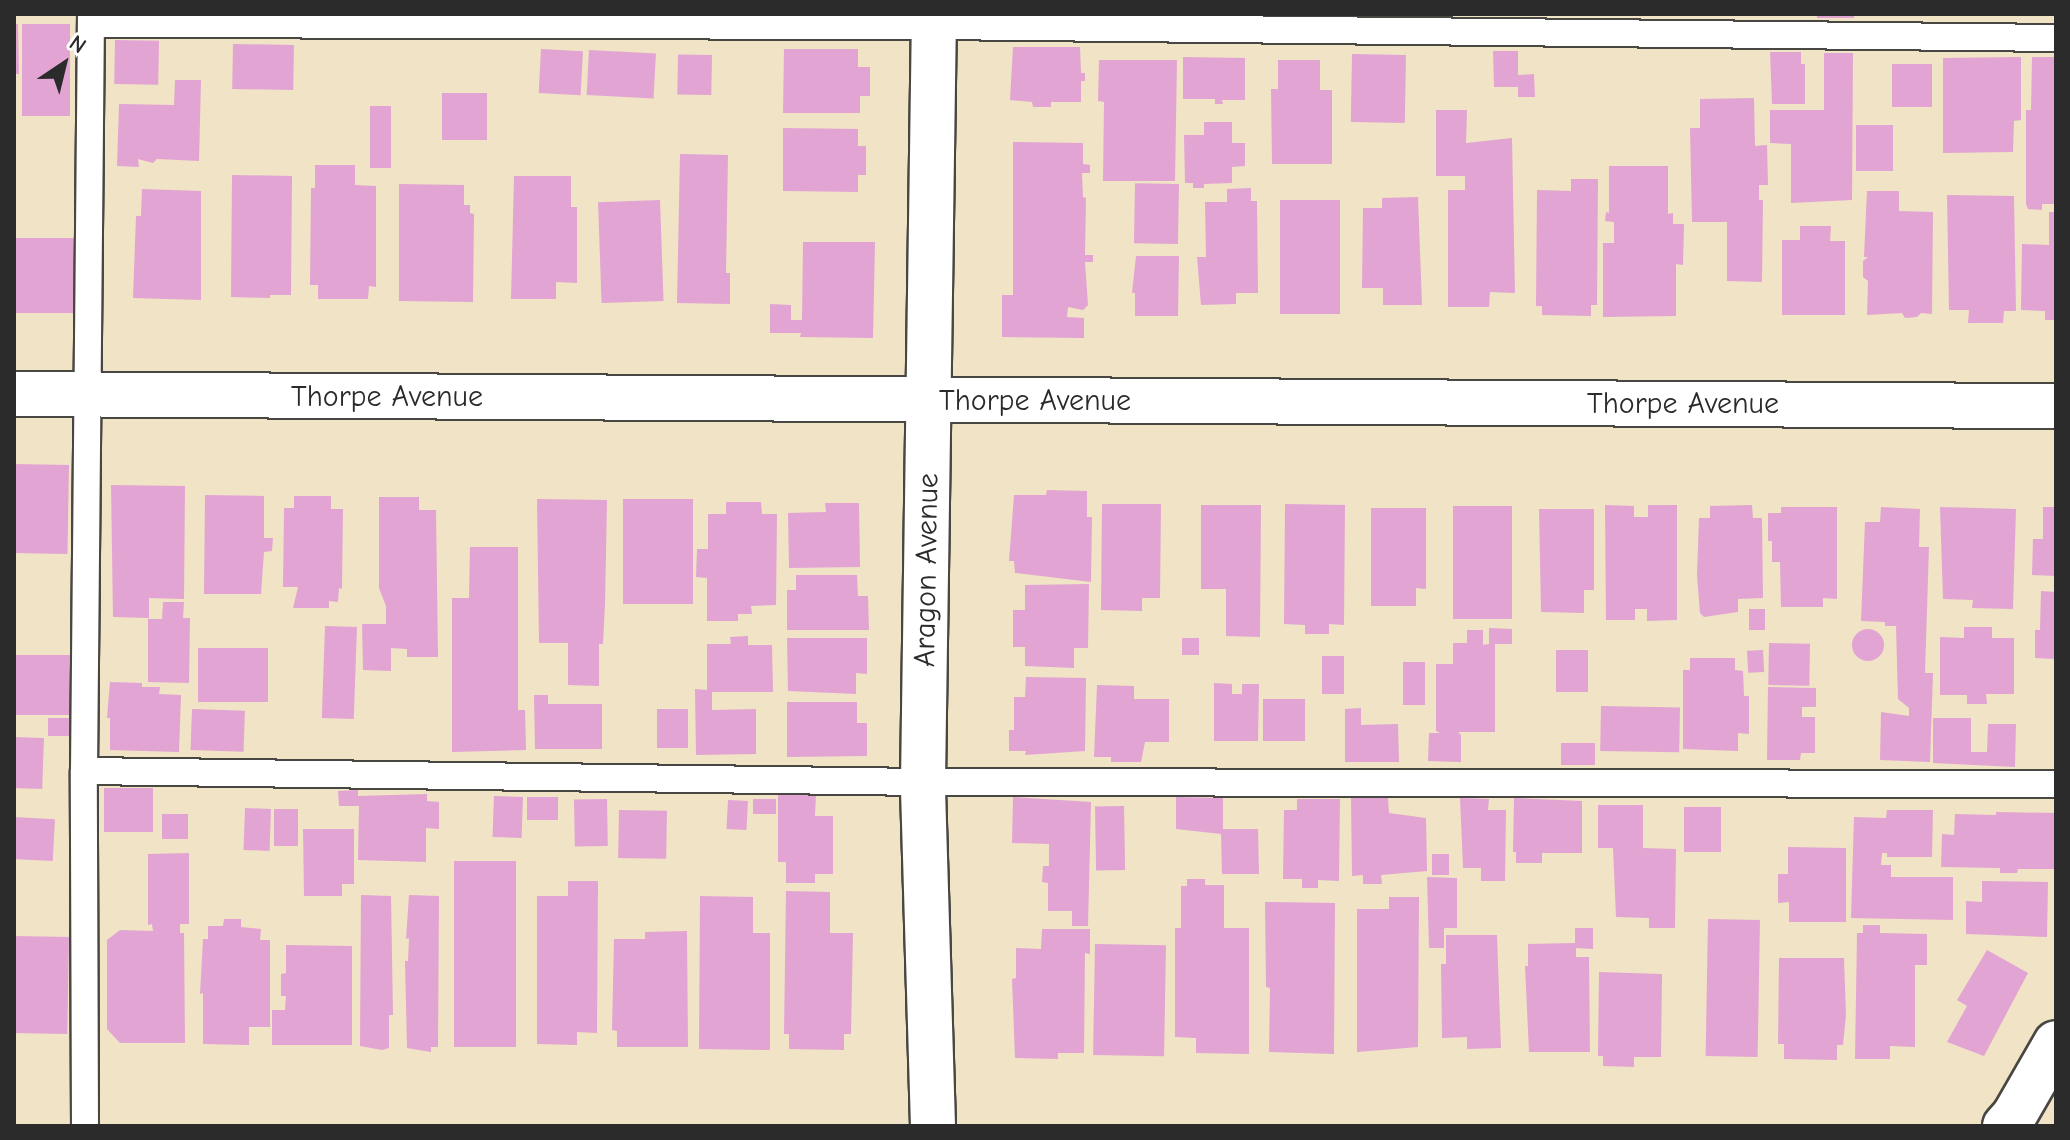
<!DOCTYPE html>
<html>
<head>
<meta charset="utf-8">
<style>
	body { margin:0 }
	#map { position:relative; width:2070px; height:1140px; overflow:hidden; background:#f0e3c6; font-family:"Comic Neue",sans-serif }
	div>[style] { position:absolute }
	.building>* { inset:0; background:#e2a4d2; transform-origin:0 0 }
	.round { border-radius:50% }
	.roads { filter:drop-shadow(2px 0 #494742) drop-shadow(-2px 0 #494742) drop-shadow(0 2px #494742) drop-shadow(0 -2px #494742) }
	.lane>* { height:26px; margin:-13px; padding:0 13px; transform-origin:13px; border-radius:13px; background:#fff }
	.street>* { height:44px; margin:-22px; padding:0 22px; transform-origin:22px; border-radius:22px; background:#fff }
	span { translate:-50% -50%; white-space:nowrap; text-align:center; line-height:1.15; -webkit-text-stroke:8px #fff; paint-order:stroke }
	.street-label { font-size:30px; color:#2b2b2b }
	.frame { position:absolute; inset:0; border:16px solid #2b2b2b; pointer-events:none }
	.north { position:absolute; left:24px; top:24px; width:80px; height:80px; -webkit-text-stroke:6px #fff; paint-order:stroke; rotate:35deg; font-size:22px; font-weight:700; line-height:32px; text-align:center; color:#2b2b2b }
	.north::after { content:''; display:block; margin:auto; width:28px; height:36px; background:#2b2b2b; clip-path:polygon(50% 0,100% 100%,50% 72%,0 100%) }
</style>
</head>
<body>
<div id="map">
	<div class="building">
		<i style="left:1817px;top:14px;width:37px;height:4px"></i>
		<i style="clip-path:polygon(14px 24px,18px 24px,19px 74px,14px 74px)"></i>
		<i style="left:22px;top:24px;width:48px;height:92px"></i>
		<i style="left:115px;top:40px;width:44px;height:44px;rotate:1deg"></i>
		<i style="left:233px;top:44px;width:61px;height:45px;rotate:1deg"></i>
		<i style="clip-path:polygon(1013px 47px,1080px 47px,1081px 73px,1085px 73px,1085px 81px,1081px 81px,1081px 102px,1051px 102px,1051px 107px,1033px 107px,1032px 102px,1010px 100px)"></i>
		<i style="left:541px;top:49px;width:42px;height:44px;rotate:3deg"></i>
		<i style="clip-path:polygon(784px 49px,858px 49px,858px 67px,870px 67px,870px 96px,860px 96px,860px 113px,783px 113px)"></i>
		<i style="left:589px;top:50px;width:67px;height:45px;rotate:3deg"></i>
		<i style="clip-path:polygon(1493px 51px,1518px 51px,1518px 75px,1534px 74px,1535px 97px,1518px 97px,1518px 87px,1494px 87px)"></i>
		<i style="clip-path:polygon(1770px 52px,1801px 52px,1801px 64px,1805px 64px,1805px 104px,1772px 104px)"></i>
		<i style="clip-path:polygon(1824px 53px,1853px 53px,1852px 200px,1791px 203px,1791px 144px,1770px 143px,1770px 110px,1824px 110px)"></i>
		<i style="left:1352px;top:54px;width:54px;height:68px;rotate:1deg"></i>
		<i style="left:712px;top:55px;width:40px;height:34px;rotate:91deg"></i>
		<i style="clip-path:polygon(1183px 57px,1245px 58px,1245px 100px,1222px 100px,1223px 104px,1215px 104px,1215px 99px,1183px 99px)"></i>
		<i style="clip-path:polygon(2021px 57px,2021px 120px,2014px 121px,2013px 152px,1943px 153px,1943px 58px)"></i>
		<i style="clip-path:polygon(2032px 57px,2056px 57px,2056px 204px,2042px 204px,2042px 210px,2028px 209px,2026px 204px,2026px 110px,2031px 110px)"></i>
		<i style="clip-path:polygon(1099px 60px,1177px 60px,1175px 181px,1103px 181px,1104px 102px,1098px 101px)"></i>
		<i style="clip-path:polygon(1278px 60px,1320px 60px,1320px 90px,1332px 90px,1332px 164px,1272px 164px,1271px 89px,1278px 89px)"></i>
		<i style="left:1892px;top:64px;width:40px;height:43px"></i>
		<i style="clip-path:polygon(175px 80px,201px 80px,199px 161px,157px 159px,153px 163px,138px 159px,139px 167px,117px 166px,119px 104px,174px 105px)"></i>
		<i style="left:442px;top:93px;width:45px;height:47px"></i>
		<i style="clip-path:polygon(1754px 98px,1755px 146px,1767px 145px,1768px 185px,1759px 185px,1759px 200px,1763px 200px,1762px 282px,1727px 281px,1727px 222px,1692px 222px,1690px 128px,1700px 128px,1700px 99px)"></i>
		<i style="left:370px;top:106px;width:21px;height:62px"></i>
		<i style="clip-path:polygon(1436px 110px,1467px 110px,1466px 143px,1512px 138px,1515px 293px,1490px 292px,1489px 307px,1448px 307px,1448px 190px,1465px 190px,1465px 176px,1436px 176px)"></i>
		<i style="clip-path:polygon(1204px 122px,1232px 122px,1232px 143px,1245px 143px,1245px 166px,1232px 167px,1232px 183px,1204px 184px,1204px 188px,1193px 188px,1193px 183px,1185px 183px,1184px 135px,1204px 135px)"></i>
		<i style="left:1856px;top:125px;width:37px;height:46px"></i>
		<i style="clip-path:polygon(783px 128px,858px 129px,858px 146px,866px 146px,866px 175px,858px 175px,858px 192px,783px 191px)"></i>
		<i style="clip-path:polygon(1013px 142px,1083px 143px,1083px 164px,1090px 165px,1090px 173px,1082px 173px,1083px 197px,1086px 198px,1085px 255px,1093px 255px,1093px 262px,1085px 262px,1088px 305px,1083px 310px,1068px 307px,1067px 317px,1084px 318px,1084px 338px,1002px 337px,1002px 295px,1013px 295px)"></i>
		<i style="clip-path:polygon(680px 154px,728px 155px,726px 273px,730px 273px,730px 304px,677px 303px)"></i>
		<i style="clip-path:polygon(315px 165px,355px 165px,355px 185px,376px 186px,376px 287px,369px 286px,368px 299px,318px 299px,318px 285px,310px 285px,311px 188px,315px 188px)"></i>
		<i style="clip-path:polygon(1609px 166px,1668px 166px,1668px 214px,1673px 213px,1673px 224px,1684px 224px,1683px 265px,1676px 264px,1676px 316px,1603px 317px,1603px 243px,1614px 243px,1614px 222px,1605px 221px,1606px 212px,1609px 213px)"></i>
		<i style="clip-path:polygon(232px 175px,292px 176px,291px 295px,270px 295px,270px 298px,231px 297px)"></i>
		<i style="clip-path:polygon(514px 176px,571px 176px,571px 207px,577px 207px,577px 283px,556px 282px,556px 299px,511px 299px)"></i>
		<i style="clip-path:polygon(1571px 179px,1598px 179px,1597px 305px,1591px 305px,1591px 316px,1542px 315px,1542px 306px,1536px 306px,1537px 190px,1571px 191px)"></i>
		<i style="clip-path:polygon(399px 184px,464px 185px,464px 205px,470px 205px,470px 213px,474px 214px,473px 302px,399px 301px)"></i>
		<i style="left:1179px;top:184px;width:60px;height:44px;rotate:91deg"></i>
		<i style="clip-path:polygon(1251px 188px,1251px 201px,1257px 201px,1258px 293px,1236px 293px,1236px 304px,1201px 305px,1197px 257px,1206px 257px,1205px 202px,1227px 202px,1227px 189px)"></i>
		<i style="clip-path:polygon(142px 189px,201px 191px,201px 300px,133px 298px,136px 216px,141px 216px)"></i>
		<i style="clip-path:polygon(1867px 191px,1899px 191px,1899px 211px,1933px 212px,1932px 314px,1921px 313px,1917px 317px,1905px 318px,1902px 313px,1867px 315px,1868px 281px,1863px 277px,1863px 261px,1868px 257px,1864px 257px)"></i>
		<i style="clip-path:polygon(1947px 195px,2014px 196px,2016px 311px,2004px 311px,2003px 323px,1968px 323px,1969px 310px,1949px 310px)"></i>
		<i style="clip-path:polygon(1418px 197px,1422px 305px,1383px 305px,1383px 288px,1362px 288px,1363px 208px,1382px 208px,1382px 198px)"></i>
		<i style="left:660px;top:200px;width:101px;height:62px;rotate:88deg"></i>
		<i style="left:1280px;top:200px;width:60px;height:114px"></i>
		<i style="clip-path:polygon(2049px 212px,2056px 212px,2056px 320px,2045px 320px,2045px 311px,2021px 310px,2022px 244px,2049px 245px)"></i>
		<i style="clip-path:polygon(1800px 226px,1831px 226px,1830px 241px,1845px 241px,1845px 315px,1782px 315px,1782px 240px,1800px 240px)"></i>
		<i style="left:14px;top:238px;width:61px;height:75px"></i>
		<i style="clip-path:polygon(803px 242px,875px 242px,873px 338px,800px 337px,801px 333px,770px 333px,770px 304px,791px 305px,791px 320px,802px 320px)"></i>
		<i style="clip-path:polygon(1136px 256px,1179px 256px,1178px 316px,1135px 316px,1135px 293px,1132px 293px)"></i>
		<i style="left:14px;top:464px;width:55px;height:89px;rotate:1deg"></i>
		<i style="clip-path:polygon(111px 485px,185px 486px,184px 599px,149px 598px,149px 618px,113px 617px)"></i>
		<i style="clip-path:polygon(1047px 490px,1087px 491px,1087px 517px,1092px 517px,1091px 582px,1015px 573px,1014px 561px,1009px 561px,1014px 495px,1046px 495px)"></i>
		<i style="clip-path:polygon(205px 495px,264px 496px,264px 538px,273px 538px,272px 551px,264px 552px,261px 594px,204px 594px)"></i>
		<i style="clip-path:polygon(294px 496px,331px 496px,331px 509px,343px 509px,342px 589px,339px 588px,338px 602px,329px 601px,329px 608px,293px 608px,298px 587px,283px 587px,284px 508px,294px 508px)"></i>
		<i style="clip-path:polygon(379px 497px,419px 497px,419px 510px,436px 510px,438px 657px,407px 657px,407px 649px,391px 648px,391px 671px,363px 670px,362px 624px,386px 624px,386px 606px,379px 588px)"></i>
		<i style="clip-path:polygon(537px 499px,607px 500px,605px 604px,603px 644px,599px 644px,599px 686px,568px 685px,568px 643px,539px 643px)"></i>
		<i style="left:623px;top:499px;width:70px;height:105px"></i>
		<i style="clip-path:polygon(726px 502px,761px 502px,762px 514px,777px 514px,776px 605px,751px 606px,752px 614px,738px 614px,738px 621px,707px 621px,707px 578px,696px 577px,697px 549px,708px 549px,708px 514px,726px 514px)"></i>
		<i style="clip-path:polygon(825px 503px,859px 503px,860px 567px,789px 568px,788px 513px,826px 512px)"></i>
		<i style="clip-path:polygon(1102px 504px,1161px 504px,1160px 598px,1142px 598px,1142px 611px,1101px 610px)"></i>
		<i style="clip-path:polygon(1285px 504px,1345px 505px,1344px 625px,1329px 624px,1329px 634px,1305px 634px,1305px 625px,1284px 624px)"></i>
		<i style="clip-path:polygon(1201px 505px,1261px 505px,1260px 637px,1226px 636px,1226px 589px,1201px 589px)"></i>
		<i style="clip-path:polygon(1605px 505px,1634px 506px,1634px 517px,1648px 517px,1648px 505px,1677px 505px,1677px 620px,1647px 621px,1647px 609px,1635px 609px,1635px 620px,1606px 620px)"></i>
		<i style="clip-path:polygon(1752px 505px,1753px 518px,1762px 518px,1763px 598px,1738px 599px,1738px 612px,1704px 617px,1700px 613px,1697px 575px,1699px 518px,1710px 518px,1710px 506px)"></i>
		<i style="left:1453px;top:506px;width:59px;height:113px"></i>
		<i style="clip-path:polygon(1781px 507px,1837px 507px,1837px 599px,1823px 598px,1823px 607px,1781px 607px,1780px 562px,1772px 562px,1772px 541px,1768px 541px,1768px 513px,1781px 513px)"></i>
		<i style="clip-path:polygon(1881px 507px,1920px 509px,1919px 547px,1929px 547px,1925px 673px,1933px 673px,1930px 762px,1880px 760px,1881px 712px,1909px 716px,1909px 708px,1898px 699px,1896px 626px,1885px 626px,1885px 622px,1861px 621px,1865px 522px,1880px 522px)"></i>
		<i style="clip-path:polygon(1940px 507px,2016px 509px,2013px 609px,1972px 608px,1973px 600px,1943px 599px)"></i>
		<i style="clip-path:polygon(2043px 507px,2056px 507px,2056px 576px,2032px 575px,2033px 539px,2043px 539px)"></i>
		<i style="clip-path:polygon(1371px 508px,1426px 508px,1426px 589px,1416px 588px,1416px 606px,1371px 606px)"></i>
		<i style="clip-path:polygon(1539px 509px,1594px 509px,1594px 590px,1584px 590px,1584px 613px,1541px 612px)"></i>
		<i style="clip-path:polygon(470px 547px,518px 547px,518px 710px,525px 710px,526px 750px,452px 752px,452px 598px,469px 598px)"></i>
		<i style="clip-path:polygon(796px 575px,857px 575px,858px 596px,868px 596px,869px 630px,787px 630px,787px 590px,796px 590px)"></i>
		<i style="clip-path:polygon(1089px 584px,1088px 648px,1074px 648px,1074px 668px,1025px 666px,1025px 647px,1013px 647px,1013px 610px,1025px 610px,1025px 585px)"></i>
		<i style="clip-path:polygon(2041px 591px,2056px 592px,2056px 659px,2035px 658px,2035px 630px,2040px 630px)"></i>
		<i style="clip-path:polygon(163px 602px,184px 602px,183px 618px,190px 618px,189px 683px,148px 682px,148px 619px,162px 619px)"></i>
		<i style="left:1749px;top:609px;width:16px;height:21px"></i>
		<i style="left:325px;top:626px;width:32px;height:92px;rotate:2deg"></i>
		<i style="clip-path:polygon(1964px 627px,1992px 627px,1992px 638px,2014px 638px,2014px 694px,1986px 694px,1987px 704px,1967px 704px,1967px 695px,1940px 695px,1940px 637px,1964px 638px)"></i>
		<i style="clip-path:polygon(1489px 628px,1512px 629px,1512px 644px,1495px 644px,1495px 732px,1458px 732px,1461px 735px,1461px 762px,1428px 761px,1429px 733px,1440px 733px,1436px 731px,1436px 664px,1453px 664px,1453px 643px,1467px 643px,1467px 630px,1483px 630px,1483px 645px,1489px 644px)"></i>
		<i class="round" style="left:1852px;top:629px;width:32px;height:32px"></i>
		<i style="clip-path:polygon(748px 636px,748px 645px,772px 645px,773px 692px,712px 692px,712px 710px,756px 709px,756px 754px,696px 755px,695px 689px,707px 690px,707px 644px,731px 644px,730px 637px)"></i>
		<i style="clip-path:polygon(787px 638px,867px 638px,867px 674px,856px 673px,856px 694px,788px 691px)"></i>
		<i style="left:1182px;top:638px;width:17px;height:17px"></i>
		<i style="left:1769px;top:643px;width:41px;height:42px;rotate:1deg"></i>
		<i style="left:198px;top:648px;width:70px;height:54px"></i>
		<i style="left:1556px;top:650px;width:32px;height:42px"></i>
		<i style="left:1763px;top:650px;width:22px;height:16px;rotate:87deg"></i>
		<i style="left:14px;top:655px;width:56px;height:60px"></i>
		<i style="left:1322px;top:656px;width:22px;height:38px"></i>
		<i style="clip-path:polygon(1690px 658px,1735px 658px,1735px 670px,1743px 671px,1744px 696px,1749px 696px,1749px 734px,1738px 733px,1738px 751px,1683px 749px,1683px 670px,1690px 670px)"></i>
		<i style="left:1403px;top:662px;width:22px;height:43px"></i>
		<i style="clip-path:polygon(1026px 677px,1086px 678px,1085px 751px,1025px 755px,1026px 751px,1009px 751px,1009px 730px,1014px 730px,1014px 697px,1025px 697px)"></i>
		<i style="clip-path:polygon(110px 682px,142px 683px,142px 687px,160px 687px,159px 694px,181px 695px,179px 752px,110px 750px,110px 718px,107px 718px)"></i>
		<i style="clip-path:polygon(1214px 683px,1232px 684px,1232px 694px,1242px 694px,1242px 684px,1259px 684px,1258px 741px,1214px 741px)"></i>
		<i style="clip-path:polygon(1097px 685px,1134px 686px,1134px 699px,1169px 699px,1169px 742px,1145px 742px,1141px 762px,1111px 762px,1111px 757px,1094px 757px)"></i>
		<i style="clip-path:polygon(1768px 687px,1816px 688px,1816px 707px,1802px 707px,1802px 717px,1815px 717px,1815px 753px,1801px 753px,1800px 760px,1767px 760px)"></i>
		<i style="clip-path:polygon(534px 695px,548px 695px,548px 704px,602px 704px,602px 749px,535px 749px)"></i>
		<i style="left:1263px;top:699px;width:42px;height:42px"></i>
		<i style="clip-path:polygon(787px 702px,857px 702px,857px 723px,867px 723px,867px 756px,787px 757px)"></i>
		<i style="left:1601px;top:706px;width:79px;height:45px;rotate:1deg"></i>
		<i style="clip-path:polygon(1361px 708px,1361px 725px,1398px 724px,1399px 762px,1345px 762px,1345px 709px)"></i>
		<i style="left:192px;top:709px;width:53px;height:41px;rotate:2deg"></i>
		<i style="left:657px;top:709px;width:31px;height:39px"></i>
		<i style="left:48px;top:718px;width:21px;height:18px"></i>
		<i style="clip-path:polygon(1933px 718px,1971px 718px,1971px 752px,1987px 752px,1988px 724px,2016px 724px,2015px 767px,1933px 763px)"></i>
		<i style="left:14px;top:737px;width:30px;height:51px;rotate:2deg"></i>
		<i style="left:1561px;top:743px;width:34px;height:22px"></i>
		<i style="left:104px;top:788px;width:49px;height:44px"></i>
		<i style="clip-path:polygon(358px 790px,358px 796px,427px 794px,427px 801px,439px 802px,439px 829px,426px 828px,426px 862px,358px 860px,359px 806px,339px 806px,338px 791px)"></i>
		<i style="clip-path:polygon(778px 794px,816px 794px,815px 816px,833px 816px,833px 874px,815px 874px,815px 883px,786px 883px,786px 862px,778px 862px)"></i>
		<i style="left:494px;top:796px;width:29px;height:41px;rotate:2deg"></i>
		<i style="left:527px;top:797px;width:31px;height:23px"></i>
		<i style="clip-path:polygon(1013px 797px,1091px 802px,1088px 926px,1072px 926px,1072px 911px,1048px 911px,1048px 883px,1042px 882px,1043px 866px,1049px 866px,1049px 844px,1012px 843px)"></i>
		<i style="clip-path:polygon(1176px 797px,1223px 798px,1223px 829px,1258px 829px,1259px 874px,1222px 874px,1221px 834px,1176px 829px)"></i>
		<i style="clip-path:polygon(1351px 798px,1388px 798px,1389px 813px,1426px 818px,1427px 871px,1381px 875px,1382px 884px,1363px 884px,1363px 875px,1352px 876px)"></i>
		<i style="clip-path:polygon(1460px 798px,1489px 799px,1488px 810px,1506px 810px,1505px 881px,1481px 881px,1481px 868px,1463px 868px)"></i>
		<i style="clip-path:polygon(1514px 798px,1582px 801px,1582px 853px,1542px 853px,1542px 863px,1516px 863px,1516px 852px,1513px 852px)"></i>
		<i style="left:607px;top:799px;width:47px;height:33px;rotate:89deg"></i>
		<i style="left:776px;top:799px;width:15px;height:23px;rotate:90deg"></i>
		<i style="clip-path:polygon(1297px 799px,1340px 799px,1339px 881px,1318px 880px,1318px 888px,1302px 888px,1302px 879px,1283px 879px,1284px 810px,1297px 810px)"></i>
		<i style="left:728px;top:800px;width:20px;height:29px;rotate:3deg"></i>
		<i style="clip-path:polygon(1598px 805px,1643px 805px,1643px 848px,1676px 849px,1675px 928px,1649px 928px,1649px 918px,1616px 917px,1613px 848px,1598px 848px)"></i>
		<i style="left:1124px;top:806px;width:64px;height:29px;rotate:89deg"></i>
		<i style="left:1684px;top:807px;width:37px;height:45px"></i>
		<i style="left:245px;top:808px;width:26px;height:42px;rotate:2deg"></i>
		<i style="left:274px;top:809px;width:24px;height:37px"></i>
		<i style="left:619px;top:810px;width:48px;height:48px;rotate:1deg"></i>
		<i style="clip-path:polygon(1887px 810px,1933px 810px,1932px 857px,1887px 857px,1887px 853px,1882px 853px,1881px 865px,1891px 865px,1891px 877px,1953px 877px,1953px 920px,1851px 918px,1854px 817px,1886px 818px)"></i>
		<i style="clip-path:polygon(1996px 812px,2056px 813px,2056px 869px,2018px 869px,2017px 873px,2000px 873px,2000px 868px,1941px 867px,1942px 834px,1954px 835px,1955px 814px,1996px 815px)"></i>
		<i style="left:162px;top:814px;width:26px;height:25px"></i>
		<i style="left:14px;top:817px;width:41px;height:42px;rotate:3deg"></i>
		<i style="clip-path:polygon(303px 829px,354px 829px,354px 884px,342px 884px,342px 896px,304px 896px)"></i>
		<i style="clip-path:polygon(1788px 847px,1846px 848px,1846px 922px,1789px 922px,1789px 902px,1778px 903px,1778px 874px,1788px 874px)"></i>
		<i style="clip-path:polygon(189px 853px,189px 924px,180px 924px,180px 933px,184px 933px,185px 1043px,120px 1043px,107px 1029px,107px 940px,120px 930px,153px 931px,152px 924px,148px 925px,148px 854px)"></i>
		<i style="left:1432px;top:854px;width:17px;height:21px"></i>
		<i style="left:454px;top:861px;width:62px;height:186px"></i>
		<i style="clip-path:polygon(1427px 877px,1457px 878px,1457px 928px,1444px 928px,1444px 948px,1429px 948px)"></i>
		<i style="clip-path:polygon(1187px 879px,1205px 879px,1205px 885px,1224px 885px,1224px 928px,1249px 928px,1249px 1054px,1196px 1053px,1196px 1038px,1175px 1037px,1175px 928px,1181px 928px,1181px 886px,1187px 886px)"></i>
		<i style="clip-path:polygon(568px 881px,598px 881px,597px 1033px,577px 1032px,577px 1045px,537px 1044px,537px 896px,568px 896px)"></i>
		<i style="clip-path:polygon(1982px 881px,2048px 882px,2047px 937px,1966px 934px,1966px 901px,1982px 902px)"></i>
		<i style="clip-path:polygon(786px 891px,830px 892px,830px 933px,853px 933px,851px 1034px,844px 1034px,844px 1050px,789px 1049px,789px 1034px,784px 1034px)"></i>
		<i style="clip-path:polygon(361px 895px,391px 896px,393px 1015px,389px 1015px,389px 1048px,382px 1050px,360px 1046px)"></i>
		<i style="clip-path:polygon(409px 895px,439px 896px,438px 1047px,431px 1047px,431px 1052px,407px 1048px,405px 961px,408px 961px,409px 938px,406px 939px)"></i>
		<i style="clip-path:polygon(700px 896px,753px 897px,753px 933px,770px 933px,770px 1050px,699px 1049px)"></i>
		<i style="clip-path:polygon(1389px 897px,1419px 897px,1418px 1047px,1357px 1052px,1357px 909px,1389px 909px)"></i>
		<i style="clip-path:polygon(1265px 902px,1335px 903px,1334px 1054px,1269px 1052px,1270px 988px,1266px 987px)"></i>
		<i style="clip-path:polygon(224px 919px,241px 919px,241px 927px,261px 929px,260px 940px,270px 940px,270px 1027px,249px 1027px,249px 1045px,203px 1044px,203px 993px,200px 994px,203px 939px,208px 939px,208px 926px,223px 926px)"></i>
		<i style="left:1708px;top:919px;width:52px;height:137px;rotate:1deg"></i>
		<i style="clip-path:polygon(1863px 925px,1880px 925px,1880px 933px,1927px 934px,1927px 965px,1915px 965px,1915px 1047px,1890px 1046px,1890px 1059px,1855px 1059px,1857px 933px,1863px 933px)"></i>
		<i style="clip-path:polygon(1575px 928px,1593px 928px,1593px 949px,1576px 948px,1576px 957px,1589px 957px,1590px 1052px,1529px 1052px,1525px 966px,1528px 966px,1528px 944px,1575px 943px)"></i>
		<i style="clip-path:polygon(1042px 929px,1090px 929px,1090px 954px,1085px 953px,1084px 1053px,1058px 1053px,1058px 1059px,1015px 1058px,1012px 979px,1016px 978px,1016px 948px,1041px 949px)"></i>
		<i style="clip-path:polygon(687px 931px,688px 1047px,617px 1047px,617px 1031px,612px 1030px,614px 939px,645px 939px,645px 932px)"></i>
		<i style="clip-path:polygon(1446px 935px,1497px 935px,1501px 1048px,1467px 1049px,1467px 1037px,1442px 1038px,1441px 964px,1446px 964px)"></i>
		<i style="left:14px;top:936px;width:55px;height:97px;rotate:1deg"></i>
		<i style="left:1095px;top:944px;width:71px;height:111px;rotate:1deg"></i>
		<i style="clip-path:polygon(286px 945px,352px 946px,352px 1045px,272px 1045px,272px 1010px,285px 1010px,286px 996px,281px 996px,281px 974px,286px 973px)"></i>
		<i style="clip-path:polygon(1987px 950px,2028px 973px,1984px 1056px,1947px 1042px,1967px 1006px,1957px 1000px)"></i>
		<i style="clip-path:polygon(1779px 958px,1844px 958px,1846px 1015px,1843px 1045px,1837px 1045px,1837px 1060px,1784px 1059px,1784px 1044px,1778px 1044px)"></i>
		<i style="clip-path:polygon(1599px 972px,1662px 974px,1661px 1057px,1634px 1057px,1634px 1067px,1603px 1066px,1603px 1056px,1598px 1056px)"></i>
	</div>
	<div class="roads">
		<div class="lane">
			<i style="left:91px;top:24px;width:843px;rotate:0.14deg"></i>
			<i style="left:934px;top:26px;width:1122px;rotate:0.61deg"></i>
			<i style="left:84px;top:771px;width:839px;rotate:0.75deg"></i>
			<i style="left:923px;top:782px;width:1133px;rotate:0.1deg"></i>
			<i style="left:85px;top:1126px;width:355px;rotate:-90.2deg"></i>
			<i style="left:84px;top:771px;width:757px;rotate:-89.47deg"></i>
		</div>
		<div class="street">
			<i style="left:14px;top:394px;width:2042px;rotate:0.34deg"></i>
			<i style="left:933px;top:1126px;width:344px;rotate:-91.7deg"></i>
			<i style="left:923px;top:782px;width:768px;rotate:-89.18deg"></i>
			<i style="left:2005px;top:1126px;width:13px;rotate:-48deg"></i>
			<i style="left:2014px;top:1116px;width:84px;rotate:-60.1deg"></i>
		</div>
	</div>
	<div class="street-label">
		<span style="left:387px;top:397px">Thorpe Avenue</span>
		<span style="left:1035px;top:401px">Thorpe Avenue</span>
		<span style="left:1683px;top:404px">Thorpe Avenue</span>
		<span style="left:927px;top:570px;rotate:-89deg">Aragon Avenue</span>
	</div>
	<div class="frame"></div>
	<div class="north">N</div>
</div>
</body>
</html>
